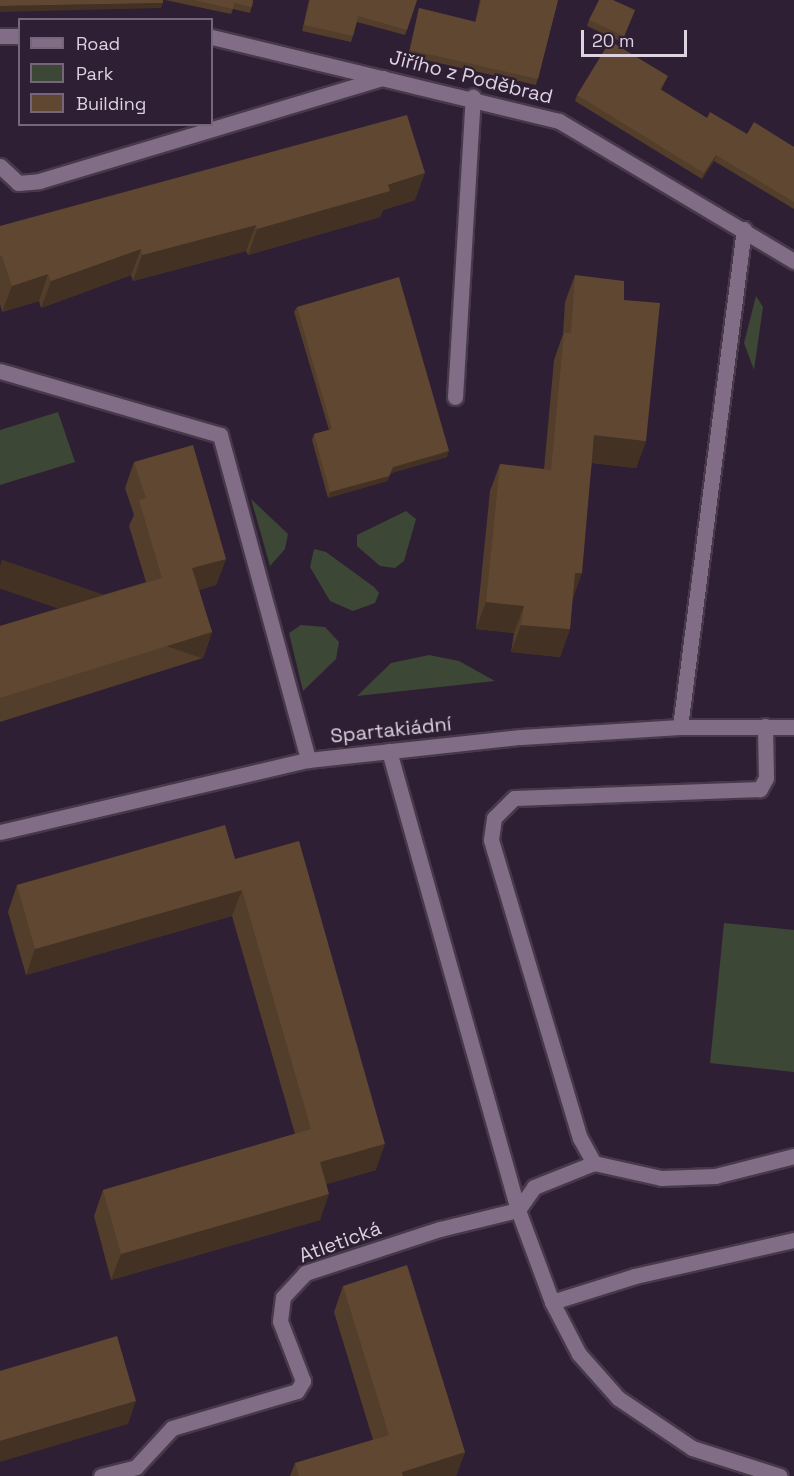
<!DOCTYPE html>
<html>
<head>
<meta charset="utf-8">
<style>
	body { margin:0 }
	#map { position:relative; width:794px; height:1476px; overflow:hidden; background:#2f1f34; font-family:"Space Grotesk",sans-serif }
	div>[style] { position:absolute }
	.green>* { inset:0; background:#3d4735 }
	.roads { filter:drop-shadow(2px 0 #47394a) drop-shadow(-2px 0 #47394a) drop-shadow(0 2px #47394a) drop-shadow(0 -2px #47394a) }
	.service>* { height:15px; margin:-7.5px; padding:0 7.5px; transform-origin:7.5px; border-radius:7.5px; background:#816e86 }
	.minor>* { height:15px; margin:-7.5px; padding:0 7.5px; transform-origin:7.5px; border-radius:7.5px; background:#816e86 }
	.wall>* { inset:0; background:#533d2b }
	.shaded-wall>* { inset:0; background:#433223; transform-origin:0 0 }
	.building>* { inset:0; background:#604732 }
	span { translate:-50% -50%; white-space:nowrap; text-align:center; line-height:1.15; -webkit-text-stroke:4.5px #2f1f34; paint-order:stroke }
	.street-label { font-size:20px; color:#ddd3e0 }
	.legend { position:absolute; left:18px; top:18px; width:195px; height:108px; box-sizing:border-box; background:#2f1f34; border:2px solid #756779; margin:0; padding:8px 10px; list-style:none; font-size:18px; color:#ddd3e0 }
	.legend li { display:flex; align-items:center; gap:12px; height:30px }
	.legend b { width:30px; border:2px solid #756779 }
	.scale { position:absolute; left:581px; top:30px; width:106px; height:27px; box-sizing:border-box; border:3px solid #ddd3e0; border-top:0; padding-left:8px; font-size:18px; line-height:21px; white-space:nowrap; color:#ddd3e0; -webkit-text-stroke:4px #2f1f34; paint-order:stroke }
</style>
</head>
<body>
<div id="map">
	<div class="green">
		<i style="clip-path:polygon(756px 296px,763px 307px,754px 370px,744px 343px)"></i>
		<i style="clip-path:polygon(58px 412px,75px 462px,0 485px,0 430px)"></i>
		<i style="clip-path:polygon(251px 499px,288px 534px,285px 549px,270px 566px)"></i>
		<i style="clip-path:polygon(406px 511px,416px 519px,404px 561px,395px 568px,380px 566px,357px 546px,357px 535px)"></i>
		<i style="clip-path:polygon(314px 549px,326px 552px,374px 587px,379px 593px,375px 603px,353px 611px,330px 601px,310px 567px)"></i>
		<i style="clip-path:polygon(301px 625px,325px 627px,339px 642px,336px 659px,303px 691px,289px 633px)"></i>
		<i style="clip-path:polygon(429px 655px,459px 661px,495px 681px,357px 696px,391px 663px)"></i>
		<i style="clip-path:polygon(724px 923px,794px 930px,794px 1072px,710px 1063px)"></i>
	</div>
	<div class="roads">
		<div class="service">
			<i style="left:0;top:166px;width:25px;rotate:43deg"></i>
			<i style="left:18px;top:183px;width:21px;rotate:-5deg"></i>
			<i style="left:39px;top:181px;width:359px;rotate:-16.7deg"></i>
			<i style="left:0;top:371px;width:229px;rotate:16.2deg"></i>
			<i style="left:220px;top:435px;width:337px;rotate:74.8deg"></i>
			<i style="left:455px;top:397px;width:301px;rotate:-86.6deg"></i>
			<i style="left:765px;top:726px;width:52px;rotate:88.9deg"></i>
			<i style="left:766px;top:778px;width:13px;rotate:119deg"></i>
			<i style="left:760px;top:789px;width:246px;rotate:177.9deg"></i>
			<i style="left:514px;top:798px;width:28px;rotate:135deg"></i>
			<i style="left:494px;top:818px;width:22px;rotate:98deg"></i>
			<i style="left:491px;top:840px;width:311px;rotate:73.4deg"></i>
			<i style="left:580px;top:1138px;width:29px;rotate:61deg"></i>
			<i style="left:594px;top:1163px;width:69px;rotate:12.6deg"></i>
			<i style="left:661px;top:1178px;width:54px;rotate:-2.1deg"></i>
			<i style="left:715px;top:1176px;width:81px;rotate:-14.2deg"></i>
			<i style="left:518px;top:1210px;width:28px;rotate:-55deg"></i>
			<i style="left:534px;top:1187px;width:65px;rotate:-21.8deg"></i>
		</div>
		<div class="minor">
			<i style="left:0;top:36px;width:20px"></i>
			<i style="left:212px;top:37px;width:357px;rotate:13.6deg"></i>
			<i style="left:559px;top:121px;width:274px;rotate:30.8deg"></i>
			<i style="left:680px;top:727px;width:502px;rotate:-82.68deg"></i>
			<i style="left:389px;top:751px;width:477px;rotate:74.3deg"></i>
			<i style="left:518px;top:1210px;width:98px;rotate:69.7deg"></i>
			<i style="left:552px;top:1302px;width:59px;rotate:62.6deg"></i>
			<i style="left:579px;top:1354px;width:59px;rotate:48.4deg"></i>
			<i style="left:618px;top:1398px;width:89px;rotate:34deg"></i>
			<i style="left:692px;top:1448px;width:92px;rotate:17.7deg"></i>
			<i style="left:0;top:832px;width:316px;rotate:-13.2deg"></i>
			<i style="left:308px;top:760px;width:214px;rotate:-6.2deg"></i>
			<i style="left:521px;top:737px;width:159px;rotate:-3.6deg"></i>
			<i style="left:680px;top:727px;width:114px"></i>
			<i style="left:552px;top:1302px;width:87px;rotate:-17.4deg"></i>
			<i style="left:635px;top:1276px;width:163px;rotate:-12.8deg"></i>
			<i style="left:101px;top:1476px;width:36px;rotate:-14deg"></i>
			<i style="left:136px;top:1467px;width:53px;rotate:-47.3deg"></i>
			<i style="left:172px;top:1428px;width:130px;rotate:-16.5deg"></i>
			<i style="left:297px;top:1391px;width:12px;rotate:-59deg"></i>
			<i style="left:303px;top:1381px;width:64px;rotate:-111deg"></i>
			<i style="left:280px;top:1321px;width:24px;rotate:-83deg"></i>
			<i style="left:283px;top:1297px;width:33px;rotate:-47deg"></i>
			<i style="left:305px;top:1273px;width:142px;rotate:-18.1deg"></i>
			<i style="left:440px;top:1229px;width:80px;rotate:-13.7deg"></i>
		</div>
	</div>
	<div class="wall">
		<i style="clip-path:polygon(165px 0,253px 0,250px 13px,233px 9px,231px 14px)"></i>
		<i style="clip-path:polygon(309px 0,417px 0,405px 35px,357px 22px,351px 42px,302px 31px)"></i>
		<i style="clip-path:polygon(480px 0,558px 0,536px 85px,408px 56px,419px 8px,475px 22px)"></i>
		<i style="clip-path:polygon(635px 10px,622px 42px,587px 26px,589px 20px)"></i>
		<i style="clip-path:polygon(668px 76px,661px 90px,707px 118px,747px 134px,794px 147px,794px 209px,714px 161px,702px 179px,575px 101px,577px 95px)"></i>
		<i style="clip-path:polygon(415px 200px,383px 210px,380px 217px,248px 255px,246px 251px,133px 281px,131px 275px,41px 308px,39px 301px,2px 312px,0 304px,0 226px)"></i>
		<i style="clip-path:polygon(575px 275px,624px 300px,646px 441px,636px 468px,592px 463px,572px 600px,570px 629px,560px 657px,511px 652px,514px 633px,476px 629px,490px 491px,500px 464px,544px 469px,554px 360px,563px 334px,565px 302px)"></i>
		<i style="clip-path:polygon(297px 307px,447px 457px,391px 473px,387px 481px,328px 498px,312px 440px,314px 434px,329px 430px,294px 312px)"></i>
		<i style="clip-path:polygon(134px 462px,226px 559px,216px 585px,199px 590px,212px 632px,203px 658px,0 722px,0 626px,146px 582px,129px 526px,134px 515px,125px 488px)"></i>
		<i style="clip-path:polygon(235px 859px,376px 1170px,326px 1184px,320px 1220px,111px 1280px,94px 1216px,103px 1190px,295px 1134px,232px 916px,26px 975px,8px 912px,17px 885px)"></i>
		<i style="clip-path:polygon(343px 1286px,465px 1452px,456px 1476px,290px 1476px,295px 1463px,373px 1440px,334px 1312px)"></i>
	</div>
	<div class="shaded-wall">
		<i style="clip-path:polygon(163px 3px,161px 8px,0 12px,0 6px)"></i>
		<i style="clip-path:polygon(716px 155px,714px 161px,702px 179px,704px 173px)"></i>
		<i style="clip-path:polygon(425px 173px,415px 200px,383px 210px,380px 217px,248px 255px,257px 229px)"></i>
		<i style="clip-path:polygon(256px 225px,246px 251px,133px 281px,142px 255px)"></i>
		<i style="clip-path:polygon(141px 249px,131px 275px,41px 308px,51px 281px)"></i>
		<i style="clip-path:polygon(48px 274px,39px 301px,2px 312px,12px 286px)"></i>
		<i style="clip-path:polygon(594px 435px,646px 441px,636px 468px,584px 462px)"></i>
		<i style="clip-path:polygon(449px 451px,447px 457px,391px 473px,387px 481px,328px 498px,330px 492px,393px 467px)"></i>
		<i style="clip-path:polygon(226px 559px,216px 585px,182px 595px,192px 568px)"></i>
		<i style="clip-path:polygon(575px 573px,582px 573px,572px 601px)"></i>
		<i style="clip-path:polygon(486px 602px,524px 606px,514px 633px,476px 629px)"></i>
		<i style="clip-path:polygon(521px 625px,570px 629px,560px 657px,511px 652px)"></i>
		<i style="left:212px;top:632px;width:28px;height:222px;rotate:109deg"></i>
		<i style="clip-path:polygon(242px 890px,232px 916px,26px 975px,35px 949px)"></i>
		<i style="clip-path:polygon(385px 1144px,376px 1170px,310px 1189px,320px 1162px)"></i>
		<i style="clip-path:polygon(329px 1194px,320px 1220px,111px 1280px,121px 1254px)"></i>
		<i style="clip-path:polygon(136px 1401px,128px 1424px,0 1462px,0 1441px)"></i>
		<i style="clip-path:polygon(465px 1452px,456px 1476px,400px 1476px,402px 1472px)"></i>
	</div>
	<div class="building">
		<i style="clip-path:polygon(0 0,163px 0,163px 3px,0 6px)"></i>
		<i style="clip-path:polygon(194px 0,253px 0,252px 7px,234px 3px,233px 9px)"></i>
		<i style="clip-path:polygon(310px 0,417px 0,407px 30px,358px 16px,353px 36px,304px 25px)"></i>
		<i style="clip-path:polygon(481px 0,558px 0,538px 79px,410px 50px,419px 8px,476px 22px)"></i>
		<i style="clip-path:polygon(599px 0,613px 0,635px 10px,624px 36px,589px 20px)"></i>
		<i style="clip-path:polygon(610px 41px,668px 76px,660px 89px,707px 118px,710px 112px,747px 134px,754px 122px,794px 147px,794px 202px,716px 155px,704px 173px,577px 95px)"></i>
		<i style="clip-path:polygon(407px 115px,425px 173px,388px 185px,390px 191px,257px 229px,256px 225px,142px 255px,141px 249px,51px 281px,48px 274px,12px 286px,2px 256px,0 256px,0 226px)"></i>
		<i style="clip-path:polygon(575px 275px,624px 281px,624px 300px,660px 303px,646px 441px,594px 435px,582px 573px,575px 573px,570px 629px,521px 625px,524px 606px,486px 602px,500px 464px,551px 470px,564px 333px,571px 333px)"></i>
		<i style="clip-path:polygon(399px 277px,449px 451px,393px 467px,389px 476px,330px 492px,314px 434px,332px 429px,297px 307px)"></i>
		<i style="clip-path:polygon(193px 445px,226px 559px,192px 568px,212px 632px,0 698px,0 626px,162px 578px,139px 500px,146px 498px,134px 462px)"></i>
		<i style="clip-path:polygon(225px 825px,235px 859px,299px 841px,385px 1144px,320px 1162px,329px 1194px,121px 1254px,103px 1190px,311px 1129px,242px 890px,35px 949px,17px 885px)"></i>
		<i style="clip-path:polygon(407px 1265px,465px 1452px,402px 1472px,403px 1476px,299px 1476px,295px 1463px,389px 1435px,343px 1286px)"></i>
		<i style="clip-path:polygon(117px 1336px,136px 1401px,0 1441px,0 1371px)"></i>
	</div>
	<div class="street-label">
		<span style="left:471px;top:77px;rotate:14deg">Jiřího z Poděbrad</span>
		<span style="left:391px;top:730px;rotate:-6deg">Spartakiádní</span>
		<span style="left:340px;top:1242px;rotate:-20deg">Atletická</span>
	</div>
	<ul class="legend">
	<li><b style="height:8px;background:#816e86"></b>Road</li>
	<li><b style="height:16px;background:#3d4735"></b>Park</li>
	<li><b style="height:16px;background:#604732"></b>Building</li>
	</ul>
	<div class="scale">20 m</div>
</div>
</body>
</html>
